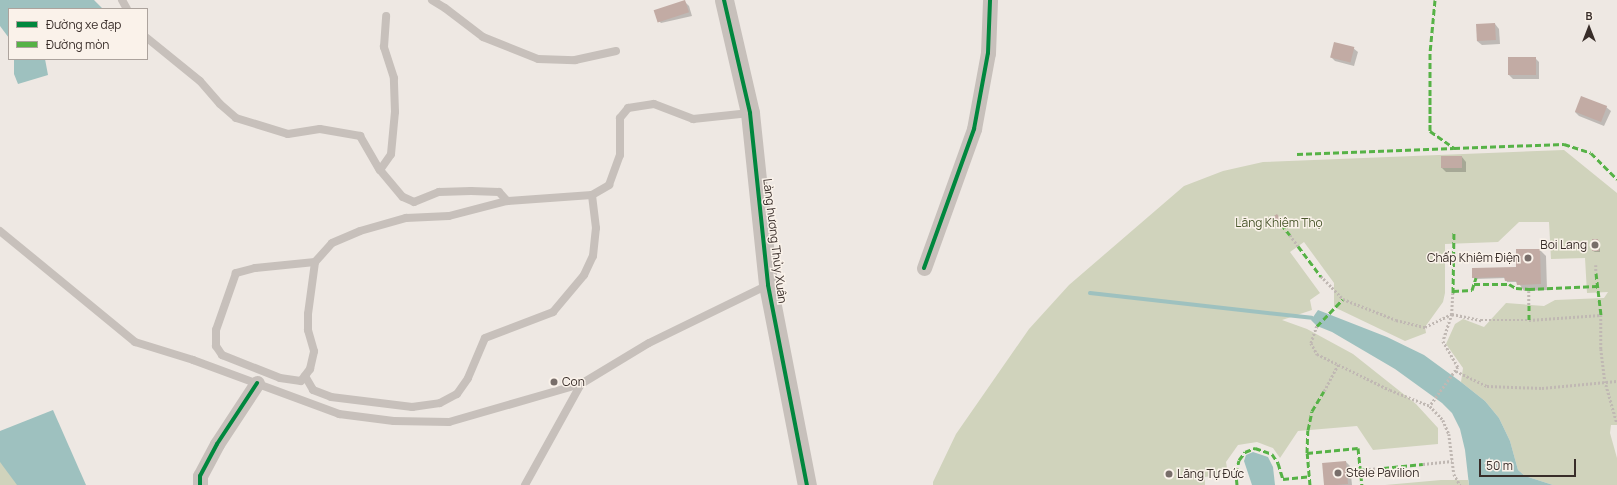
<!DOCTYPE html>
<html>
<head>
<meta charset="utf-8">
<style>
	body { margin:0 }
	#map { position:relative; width:1617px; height:485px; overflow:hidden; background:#eee8e3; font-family:Manrope,sans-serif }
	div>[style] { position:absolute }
	.green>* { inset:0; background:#d0d3bc }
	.water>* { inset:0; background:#9ec1bf }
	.shadow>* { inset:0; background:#0003 }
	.stream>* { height:4px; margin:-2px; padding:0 2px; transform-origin:2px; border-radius:2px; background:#9ec1bf }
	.building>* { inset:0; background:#c2aba4; transform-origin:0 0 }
	.path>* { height:2.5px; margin-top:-1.25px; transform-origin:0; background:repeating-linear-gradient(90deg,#c0b8b3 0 2px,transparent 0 4px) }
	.service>* { height:8px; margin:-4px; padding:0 4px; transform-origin:4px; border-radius:4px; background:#c7c0bb }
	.minor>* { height:15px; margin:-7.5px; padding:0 7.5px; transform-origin:7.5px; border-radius:7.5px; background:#c7c0bb }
	.tertiary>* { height:19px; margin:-9.5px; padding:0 9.5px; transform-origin:9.5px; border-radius:9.5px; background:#c7c0bb }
	.quiet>* { height:3px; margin-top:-1.5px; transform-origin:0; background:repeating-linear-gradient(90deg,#56b246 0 6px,transparent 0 9px) }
	.cycleway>* { height:4px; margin:-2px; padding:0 2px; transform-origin:2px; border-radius:2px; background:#00873e }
	.dots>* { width:11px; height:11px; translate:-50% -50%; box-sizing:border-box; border:2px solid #faf2ea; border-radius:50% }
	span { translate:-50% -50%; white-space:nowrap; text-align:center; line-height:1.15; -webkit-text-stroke:3px #faf2ea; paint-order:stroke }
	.park-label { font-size:12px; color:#4a572d }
	.street-label { font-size:12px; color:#382d29 }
	.poi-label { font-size:12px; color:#382d29 }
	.right { translate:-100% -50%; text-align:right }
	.left { translate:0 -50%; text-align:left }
	.legend { position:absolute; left:8px; top:8px; width:140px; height:52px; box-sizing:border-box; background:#faf2ea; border:1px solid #aca39d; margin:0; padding:5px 7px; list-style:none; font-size:12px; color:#382d29 }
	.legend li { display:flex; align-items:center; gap:8px; height:20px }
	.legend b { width:20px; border:1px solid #aca39d }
	.north { position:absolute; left:1569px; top:8px; width:40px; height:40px; -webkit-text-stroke:3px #faf2ea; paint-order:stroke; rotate:0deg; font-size:11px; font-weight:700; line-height:16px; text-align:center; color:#382d29 }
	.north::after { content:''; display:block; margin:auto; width:14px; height:18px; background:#382d29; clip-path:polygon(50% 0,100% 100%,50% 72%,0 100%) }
	.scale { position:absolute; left:1479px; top:459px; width:97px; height:18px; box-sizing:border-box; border:2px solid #382d29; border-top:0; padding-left:5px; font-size:12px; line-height:14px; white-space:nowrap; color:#382d29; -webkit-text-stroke:3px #faf2ea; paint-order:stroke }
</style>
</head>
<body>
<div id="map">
	<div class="green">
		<i style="clip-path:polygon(1564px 150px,1617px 193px,1617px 425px,1611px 425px,1610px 433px,1617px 458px,1617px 485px,1553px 485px,1525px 476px,1518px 470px,1510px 441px,1499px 418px,1485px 401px,1461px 382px,1463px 368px,1446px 344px,1455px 324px,1463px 319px,1484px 327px,1506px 303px,1544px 306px,1555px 300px,1604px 298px,1608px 292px,1587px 293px,1585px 258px,1551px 259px,1549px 222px,1519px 222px,1498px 242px,1445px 244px,1445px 293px,1443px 302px,1425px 327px,1426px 333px,1405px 341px,1334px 307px,1334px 283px,1304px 242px,1290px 252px,1320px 293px,1310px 300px,1312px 310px,1282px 320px,1307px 329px,1353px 354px,1416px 404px,1438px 428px,1438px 444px,1373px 450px,1357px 426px,1298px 431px,1280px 458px,1273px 448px,1257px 442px,1238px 445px,1226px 462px,1228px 474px,1205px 477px,1205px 485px,933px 485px,933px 482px,956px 434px,1029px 329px,1069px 285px,1184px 186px,1223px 171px,1263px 162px)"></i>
		<i style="clip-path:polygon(0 450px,28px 485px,0 485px)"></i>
		<i style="clip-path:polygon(1441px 480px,1468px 480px,1469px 485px,1385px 485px)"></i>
	</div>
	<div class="water">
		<i style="clip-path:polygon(0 0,94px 0,103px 9px,9px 9px,9px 38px,0 26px)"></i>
		<i style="clip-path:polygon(14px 59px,45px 59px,48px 75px,18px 84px,14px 74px)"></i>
		<i style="clip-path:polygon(1318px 310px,1387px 337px,1424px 355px,1461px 382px,1485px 401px,1499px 418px,1510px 441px,1518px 470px,1525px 476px,1553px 485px,1469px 485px,1465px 450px,1460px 429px,1452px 413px,1442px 403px,1395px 369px,1332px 332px,1317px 326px,1311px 320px)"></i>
		<i style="clip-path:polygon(53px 410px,86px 485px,17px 485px,0 462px,0 431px)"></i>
		<i style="clip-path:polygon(1253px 452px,1268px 457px,1273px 467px,1275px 485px,1252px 485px,1244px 461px,1246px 455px)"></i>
	</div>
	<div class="shadow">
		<i style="clip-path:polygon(685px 2px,689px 6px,692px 16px,661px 23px,657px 19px)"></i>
		<i style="clip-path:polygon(1495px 24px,1499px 29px,1500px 44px,1482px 45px,1477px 41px,1477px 25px)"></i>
		<i style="clip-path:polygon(1353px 48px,1358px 52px,1354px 66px,1335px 61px,1331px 57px)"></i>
		<i style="clip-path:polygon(1535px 58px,1539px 62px,1539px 79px,1513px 79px,1508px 74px)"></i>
		<i style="clip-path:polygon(1606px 107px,1611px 111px,1604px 126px,1579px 116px,1575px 112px)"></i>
		<i style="clip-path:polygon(1462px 157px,1466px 162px,1466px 172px,1446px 172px,1442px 168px)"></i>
		<i style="clip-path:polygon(1279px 218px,1284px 225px,1281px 228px,1279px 226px)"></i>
		<i style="clip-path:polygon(1598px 240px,1600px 242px,1600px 252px,1595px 252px,1593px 251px)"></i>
		<i style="clip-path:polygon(1540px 250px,1546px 256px,1547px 290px,1524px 291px,1518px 282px,1507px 282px,1506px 278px,1475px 279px,1473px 277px,1517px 268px)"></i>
		<i style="clip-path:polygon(1346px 462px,1350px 466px,1352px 485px,1325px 485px,1323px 464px)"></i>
	</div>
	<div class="stream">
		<i style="left:1090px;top:293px;width:223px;rotate:6.4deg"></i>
	</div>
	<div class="building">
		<i style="left:685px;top:0;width:13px;height:33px;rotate:72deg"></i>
		<i style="left:1495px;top:23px;width:17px;height:19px;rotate:87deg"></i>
		<i style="left:1334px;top:42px;width:21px;height:16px;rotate:14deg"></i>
		<i style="left:1508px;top:57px;width:28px;height:18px"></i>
		<i style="left:1581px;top:96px;width:28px;height:17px;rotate:21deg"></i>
		<i style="left:1441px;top:156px;width:21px;height:12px"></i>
		<i style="left:1277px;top:214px;width:11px;height:6px;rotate:56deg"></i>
		<i style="clip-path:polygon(1592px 239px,1598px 239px,1599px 251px,1592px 251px)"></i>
		<i style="clip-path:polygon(1516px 249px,1540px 249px,1541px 284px,1517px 285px,1516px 281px,1505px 281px,1504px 277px,1472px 278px,1472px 268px,1516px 267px)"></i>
		<i style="left:1346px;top:461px;width:23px;height:24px;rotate:85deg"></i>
	</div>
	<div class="path">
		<i style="left:1290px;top:235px;width:14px;rotate:54deg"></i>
		<i style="left:1596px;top:265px;width:8px;rotate:90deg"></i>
		<i style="left:1321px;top:276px;width:32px;rotate:46deg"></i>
		<i style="left:1343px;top:299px;width:57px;rotate:21.6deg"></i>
		<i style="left:1396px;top:320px;width:30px;rotate:14deg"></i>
		<i style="left:1425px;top:327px;width:30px;rotate:-26deg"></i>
		<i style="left:1452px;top:314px;width:30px;rotate:12deg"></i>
		<i style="left:1481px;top:320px;width:48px"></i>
		<i style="left:1529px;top:320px;width:72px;rotate:-4deg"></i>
		<i style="left:1601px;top:315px;width:34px;rotate:90deg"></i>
		<i style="left:1601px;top:349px;width:32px;rotate:83deg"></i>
		<i style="left:1605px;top:381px;width:44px;rotate:74.1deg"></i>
		<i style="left:1529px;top:291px;width:14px;rotate:90deg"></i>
		<i style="left:1453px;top:293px;width:21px;rotate:93deg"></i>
		<i style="left:1452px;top:314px;width:28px;rotate:108deg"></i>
		<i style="left:1443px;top:341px;width:30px;rotate:60deg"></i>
		<i style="left:1458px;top:367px;width:48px;rotate:125.7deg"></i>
		<i style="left:1430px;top:406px;width:19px;rotate:47deg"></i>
		<i style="left:1443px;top:420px;width:15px;rotate:67deg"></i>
		<i style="left:1449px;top:434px;width:40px;rotate:82.9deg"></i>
		<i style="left:1454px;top:474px;width:13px;rotate:61deg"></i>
		<i style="left:1317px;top:326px;width:18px;rotate:109deg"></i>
		<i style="left:1311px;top:343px;width:13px;rotate:61deg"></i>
		<i style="left:1317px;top:354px;width:81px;rotate:26.3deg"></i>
		<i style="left:1390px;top:390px;width:43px;rotate:21.8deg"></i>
		<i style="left:1456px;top:371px;width:34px;rotate:26deg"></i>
		<i style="left:1487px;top:386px;width:55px;rotate:2.1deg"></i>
		<i style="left:1542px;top:388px;width:75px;rotate:-5.3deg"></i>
		<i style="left:1324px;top:391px;width:30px;rotate:-62deg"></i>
		<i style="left:1423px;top:464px;width:29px;rotate:-6deg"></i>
		<i style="left:1369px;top:469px;width:14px;rotate:-4deg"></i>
	</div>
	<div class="service">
		<i style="left:122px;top:0;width:10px;rotate:61deg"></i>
		<i style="left:432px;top:0;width:15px;rotate:32deg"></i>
		<i style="left:445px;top:8px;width:48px;rotate:37.3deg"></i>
		<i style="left:483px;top:37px;width:59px;rotate:21.8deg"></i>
		<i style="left:538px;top:59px;width:37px;rotate:2deg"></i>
		<i style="left:575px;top:60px;width:42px;rotate:-12.4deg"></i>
		<i style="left:147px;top:38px;width:68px;rotate:39.1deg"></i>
		<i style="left:200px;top:81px;width:30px;rotate:49deg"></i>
		<i style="left:220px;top:104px;width:21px;rotate:41deg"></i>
		<i style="left:236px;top:118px;width:54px;rotate:17.1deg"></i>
		<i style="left:288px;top:134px;width:32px;rotate:-9deg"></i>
		<i style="left:320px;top:129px;width:41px;rotate:9.9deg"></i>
		<i style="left:360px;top:136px;width:39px;rotate:60deg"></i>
		<i style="left:380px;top:170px;width:35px;rotate:50deg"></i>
		<i style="left:403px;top:197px;width:12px;rotate:24deg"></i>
		<i style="left:414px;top:202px;width:27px;rotate:-22deg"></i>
		<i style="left:439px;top:192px;width:32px;rotate:-2deg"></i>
		<i style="left:471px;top:191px;width:28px;rotate:2deg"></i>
		<i style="left:499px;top:192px;width:12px;rotate:48deg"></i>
		<i style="left:380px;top:170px;width:19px;rotate:-55deg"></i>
		<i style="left:391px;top:154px;width:42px;rotate:-84.6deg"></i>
		<i style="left:395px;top:112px;width:34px;rotate:-92deg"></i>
		<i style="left:394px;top:78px;width:33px;rotate:-108deg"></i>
		<i style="left:384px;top:47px;width:31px;rotate:-86deg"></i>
		<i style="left:0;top:231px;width:175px;rotate:39.4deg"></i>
		<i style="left:135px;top:342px;width:61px;rotate:17.2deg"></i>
		<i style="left:193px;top:360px;width:156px;rotate:20.3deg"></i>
		<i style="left:339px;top:414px;width:55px;rotate:7.3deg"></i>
		<i style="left:394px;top:421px;width:55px;rotate:1deg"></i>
		<i style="left:449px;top:422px;width:137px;rotate:-16.1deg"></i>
		<i style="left:581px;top:384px;width:79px;rotate:-31.1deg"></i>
		<i style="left:649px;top:343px;width:132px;rotate:-26deg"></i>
		<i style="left:315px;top:262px;width:60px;rotate:174.3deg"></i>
		<i style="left:255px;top:268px;width:20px;rotate:165deg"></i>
		<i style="left:236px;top:273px;width:60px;rotate:109.3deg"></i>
		<i style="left:216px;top:330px;width:16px;rotate:90deg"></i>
		<i style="left:216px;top:346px;width:11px;rotate:56deg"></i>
		<i style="left:222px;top:355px;width:62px;rotate:21.6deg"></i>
		<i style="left:280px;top:378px;width:21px;rotate:8deg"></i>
		<i style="left:301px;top:381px;width:15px;rotate:-53deg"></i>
		<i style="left:310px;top:369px;width:18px;rotate:-77deg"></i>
		<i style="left:314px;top:351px;width:22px;rotate:-106deg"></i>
		<i style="left:308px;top:330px;width:16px;rotate:-90deg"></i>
		<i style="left:308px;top:314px;width:52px;rotate:-82.3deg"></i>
		<i style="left:315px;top:262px;width:25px;rotate:-48deg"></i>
		<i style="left:332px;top:243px;width:30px;rotate:-23deg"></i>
		<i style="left:360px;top:231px;width:48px;rotate:-15.8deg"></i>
		<i style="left:406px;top:218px;width:43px;rotate:-2.7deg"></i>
		<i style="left:449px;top:216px;width:60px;rotate:-14.5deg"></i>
		<i style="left:507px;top:201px;width:85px;rotate:-4deg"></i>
		<i style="left:592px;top:195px;width:20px;rotate:-30deg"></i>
		<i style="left:609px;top:185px;width:32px;rotate:-70deg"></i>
		<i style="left:620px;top:155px;width:37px;rotate:-90deg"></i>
		<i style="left:620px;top:118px;width:13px;rotate:-51deg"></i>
		<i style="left:628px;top:108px;width:26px;rotate:-9deg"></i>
		<i style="left:654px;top:104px;width:42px;rotate:21deg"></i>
		<i style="left:693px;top:119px;width:57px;rotate:-6deg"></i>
		<i style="left:305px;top:376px;width:16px;rotate:60deg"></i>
		<i style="left:313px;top:390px;width:19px;rotate:21deg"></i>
		<i style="left:331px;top:397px;width:82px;rotate:7deg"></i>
		<i style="left:412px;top:407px;width:28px;rotate:-8deg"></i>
		<i style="left:440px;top:403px;width:19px;rotate:-28deg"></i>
		<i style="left:457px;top:394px;width:19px;rotate:-55deg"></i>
		<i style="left:468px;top:378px;width:43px;rotate:-67deg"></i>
		<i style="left:485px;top:338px;width:73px;rotate:-20.9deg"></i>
		<i style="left:553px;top:312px;width:48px;rotate:-50deg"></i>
		<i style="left:584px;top:275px;width:21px;rotate:-65deg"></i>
		<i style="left:593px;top:256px;width:28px;rotate:-84deg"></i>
		<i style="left:596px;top:228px;width:33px;rotate:-97deg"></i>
		<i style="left:525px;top:485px;width:115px;rotate:-61deg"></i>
	</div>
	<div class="minor">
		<i style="left:924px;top:268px;width:148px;rotate:-70.2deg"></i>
		<i style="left:974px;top:129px;width:77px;rotate:-79.6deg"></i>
		<i style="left:988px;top:53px;width:53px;rotate:-87.8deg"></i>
		<i style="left:200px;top:485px;width:9px;rotate:-90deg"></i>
		<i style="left:200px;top:476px;width:36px;rotate:-62deg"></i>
		<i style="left:217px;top:444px;width:73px;rotate:-56.7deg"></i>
	</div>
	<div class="tertiary">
		<i style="left:724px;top:0;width:116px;rotate:77deg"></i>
		<i style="left:750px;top:113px;width:173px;rotate:84deg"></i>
		<i style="left:768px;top:285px;width:204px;rotate:79deg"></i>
	</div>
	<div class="quiet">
		<i style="left:1435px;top:0;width:53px;rotate:95.4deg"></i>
		<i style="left:1430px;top:53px;width:78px;rotate:90deg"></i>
		<i style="left:1430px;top:131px;width:29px;rotate:35deg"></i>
		<i style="left:1454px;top:148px;width:110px;rotate:-2.1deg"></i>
		<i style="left:1564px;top:144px;width:28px;rotate:18deg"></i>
		<i style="left:1591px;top:153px;width:37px;rotate:45deg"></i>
		<i style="left:1297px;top:154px;width:157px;rotate:-2.2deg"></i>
		<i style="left:1281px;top:224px;width:14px;rotate:51deg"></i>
		<i style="left:1298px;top:246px;width:38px;rotate:53deg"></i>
		<i style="left:1596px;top:273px;width:42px;rotate:83.2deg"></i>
		<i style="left:1474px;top:284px;width:35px"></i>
		<i style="left:1509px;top:284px;width:8px;rotate:30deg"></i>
		<i style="left:1516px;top:288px;width:13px;rotate:4deg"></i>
		<i style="left:1529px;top:289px;width:68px;rotate:-2.5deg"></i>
		<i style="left:1453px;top:291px;width:19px;rotate:-3deg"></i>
		<i style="left:1472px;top:290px;width:13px;rotate:-72deg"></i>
		<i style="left:1453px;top:293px;width:62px;rotate:-89.1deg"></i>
		<i style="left:1529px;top:305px;width:15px;rotate:90deg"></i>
		<i style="left:1317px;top:326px;width:37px;rotate:-46deg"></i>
		<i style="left:1307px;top:453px;width:23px;rotate:-88deg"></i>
		<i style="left:1308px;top:430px;width:19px;rotate:-78deg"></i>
		<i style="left:1312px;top:411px;width:23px;rotate:-59deg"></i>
		<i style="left:1383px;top:468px;width:40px;rotate:-5.7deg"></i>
		<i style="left:1360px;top:470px;width:9px;rotate:-6deg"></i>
		<i style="left:1237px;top:485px;width:12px;rotate:-95deg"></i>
		<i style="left:1236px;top:473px;width:13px;rotate:-77deg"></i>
		<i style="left:1239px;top:460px;width:10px;rotate:-53deg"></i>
		<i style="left:1245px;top:452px;width:11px;rotate:-22deg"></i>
		<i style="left:1255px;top:448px;width:18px;rotate:19deg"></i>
		<i style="left:1272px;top:454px;width:11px;rotate:56deg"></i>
		<i style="left:1278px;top:463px;width:17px;rotate:73deg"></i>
		<i style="left:1283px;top:479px;width:27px;rotate:-6deg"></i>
		<i style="left:1310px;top:485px;width:32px;rotate:-95deg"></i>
		<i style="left:1307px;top:453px;width:51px;rotate:-5.6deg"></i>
		<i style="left:1358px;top:448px;width:37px;rotate:84deg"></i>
	</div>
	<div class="cycleway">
		<i style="left:724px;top:0;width:116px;rotate:77deg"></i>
		<i style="left:750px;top:113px;width:173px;rotate:84deg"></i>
		<i style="left:768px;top:285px;width:204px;rotate:79deg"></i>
		<i style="left:924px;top:268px;width:148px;rotate:-70.2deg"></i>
		<i style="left:974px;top:129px;width:77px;rotate:-79.6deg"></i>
		<i style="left:988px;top:53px;width:53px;rotate:-87.8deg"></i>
		<i style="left:200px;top:485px;width:9px;rotate:-90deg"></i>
		<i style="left:200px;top:476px;width:36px;rotate:-62deg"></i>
		<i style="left:217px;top:444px;width:73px;rotate:-56.7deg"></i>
	</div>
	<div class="dots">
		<i style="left:1595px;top:245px;background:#786e6a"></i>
		<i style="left:1528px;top:258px;background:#786e6a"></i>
		<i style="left:554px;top:382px;background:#786e6a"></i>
		<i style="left:1338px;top:473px;background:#786e6a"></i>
		<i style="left:1169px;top:474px;background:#786e6a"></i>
	</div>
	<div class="park-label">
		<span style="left:1279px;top:223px">Lăng Khiêm Thọ</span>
	</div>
	<div class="street-label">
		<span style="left:775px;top:241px;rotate:83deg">Làng hương Thủy Xuân</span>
	</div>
	<div class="poi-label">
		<span class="right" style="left:1587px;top:245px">Boi Lang</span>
		<span class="right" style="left:1520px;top:258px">Chấp Khiêm Điện</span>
		<span class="left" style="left:562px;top:382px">Con</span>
		<span class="left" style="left:1346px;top:473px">Stele Pavilion</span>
		<span class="left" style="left:1177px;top:474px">Lăng Tự Đức</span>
	</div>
	<ul class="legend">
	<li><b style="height:5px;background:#00873e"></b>Đường xe đạp</li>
	<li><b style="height:5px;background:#56b246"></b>Đường mòn</li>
	</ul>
	<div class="north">B</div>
	<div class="scale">50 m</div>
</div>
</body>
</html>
